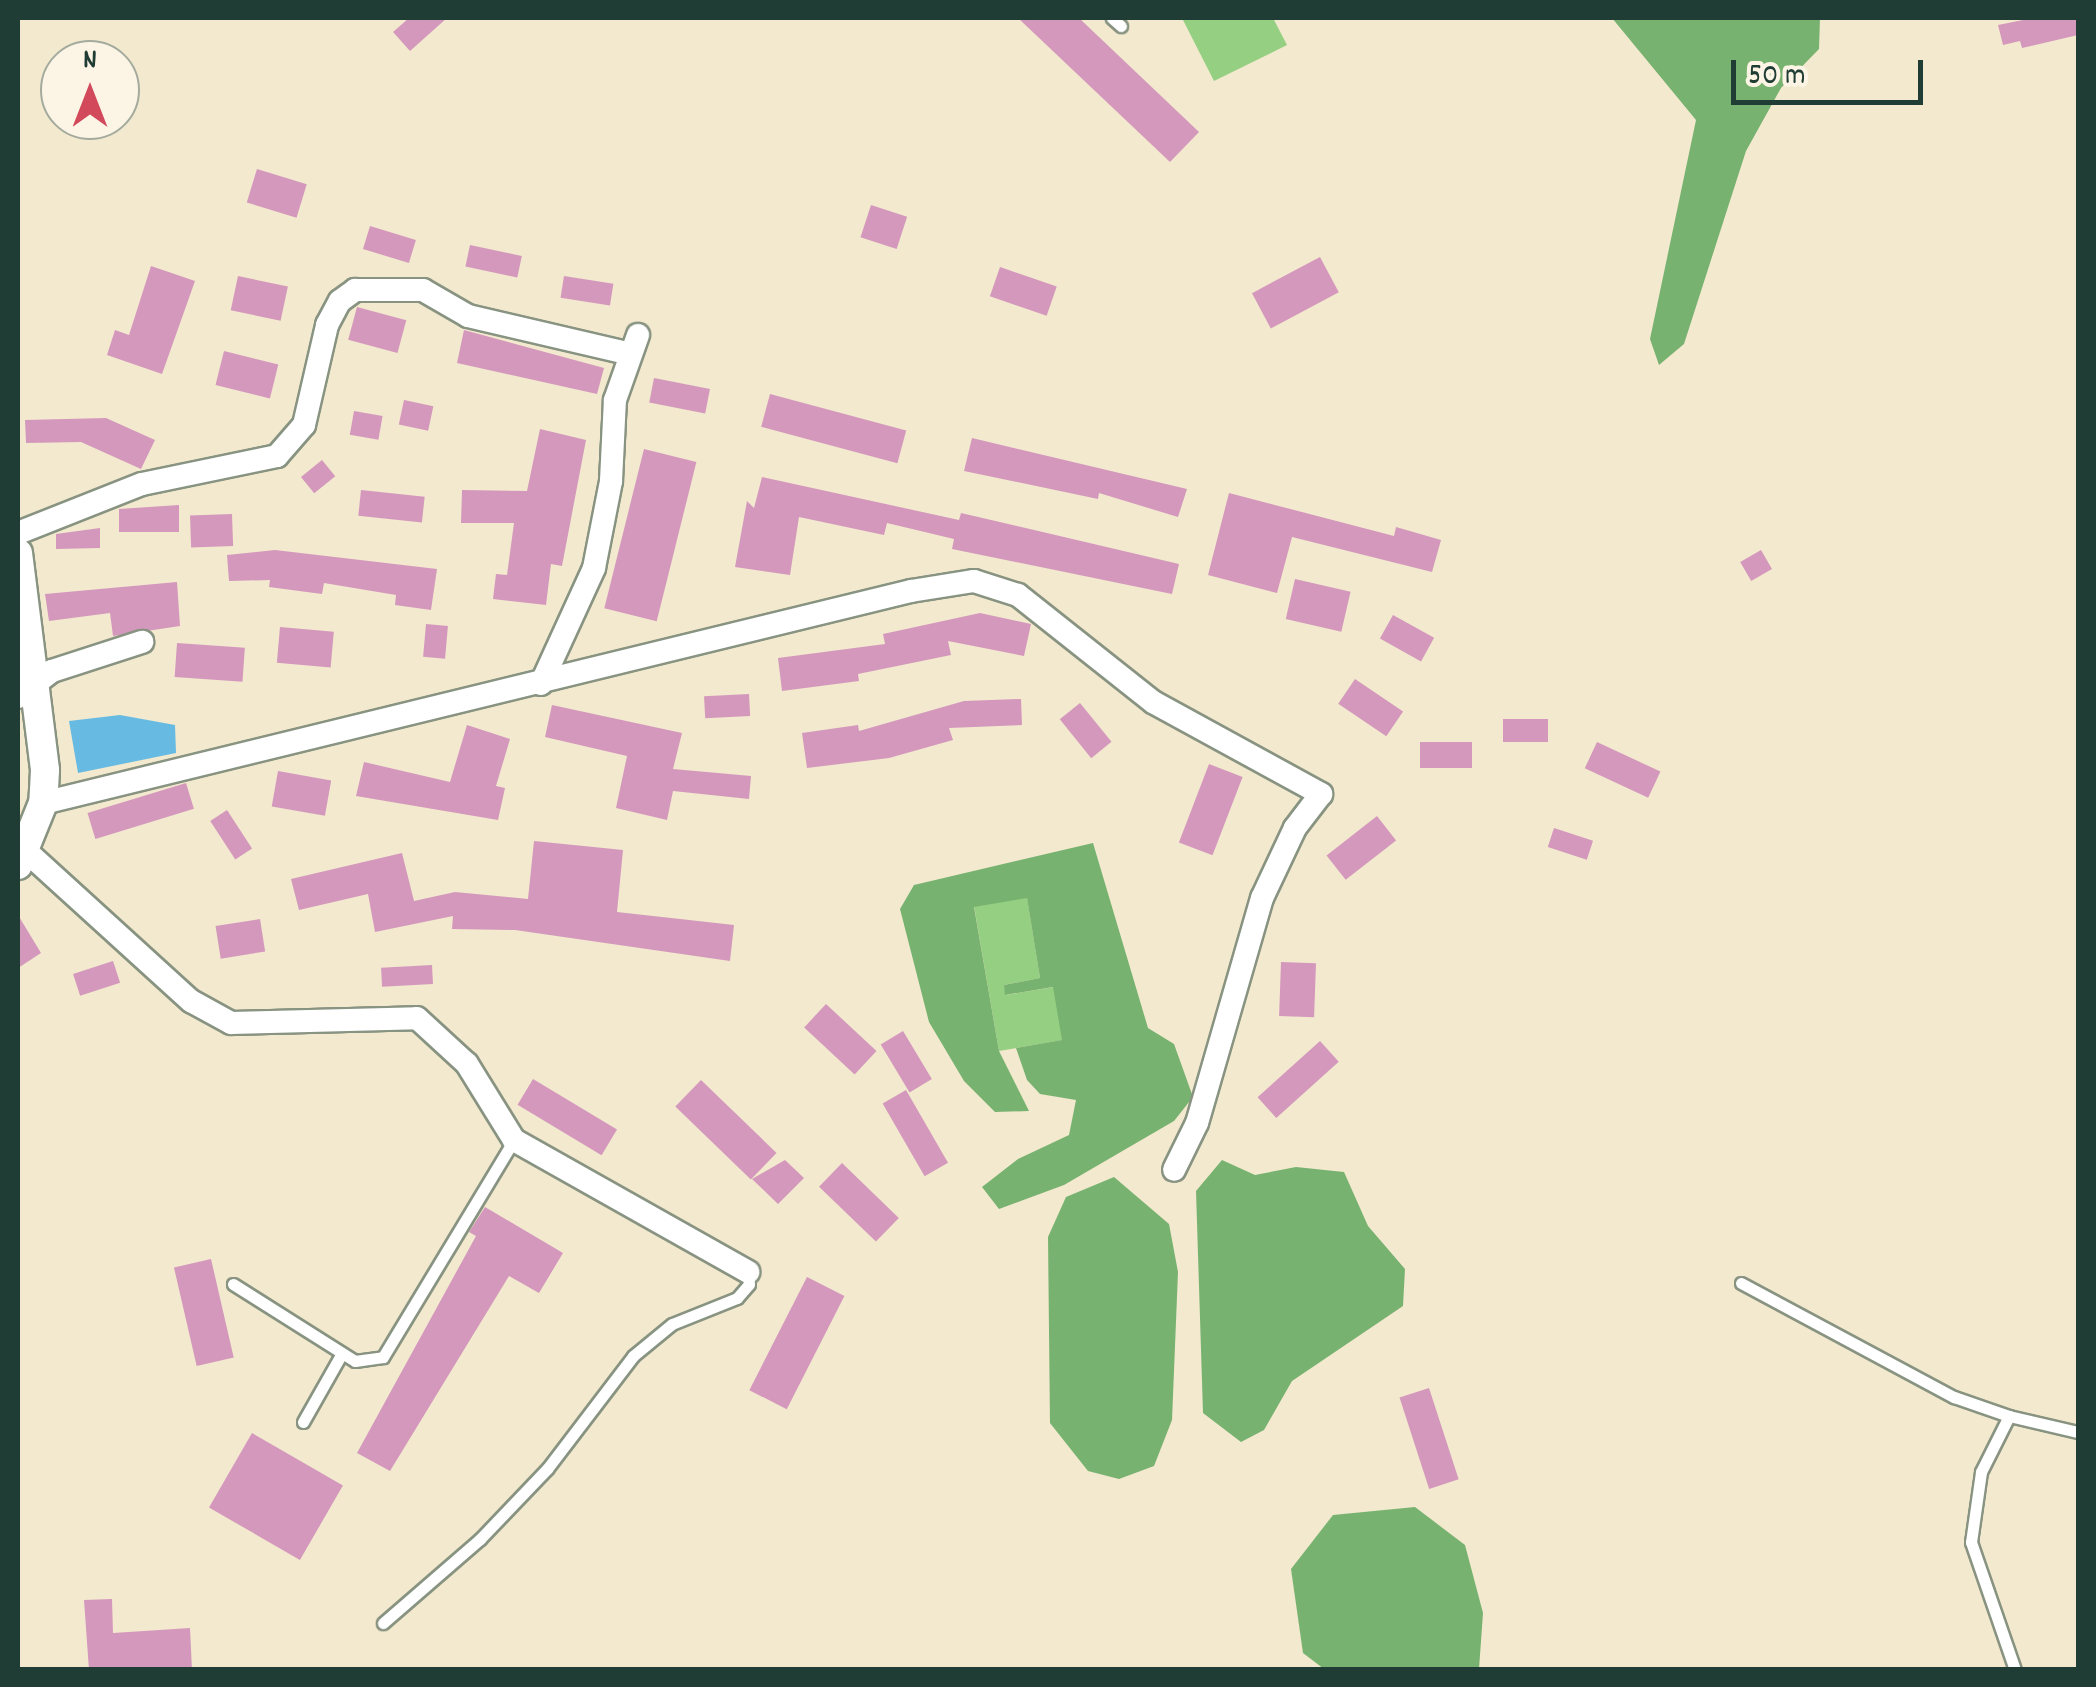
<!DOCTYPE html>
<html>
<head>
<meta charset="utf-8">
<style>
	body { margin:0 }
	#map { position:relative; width:2096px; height:1687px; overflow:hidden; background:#f2e9ce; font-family:Dekko,sans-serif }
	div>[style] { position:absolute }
	.green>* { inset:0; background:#95cf82 }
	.forest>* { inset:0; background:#78b270 }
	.water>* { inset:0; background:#67bbe3 }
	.building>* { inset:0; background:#d498bd; transform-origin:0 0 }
	.roads { filter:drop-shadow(2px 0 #889381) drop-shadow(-2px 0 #889381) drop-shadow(0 2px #889381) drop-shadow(0 -2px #889381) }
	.service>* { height:11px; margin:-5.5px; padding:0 5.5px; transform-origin:5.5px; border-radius:5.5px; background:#fff }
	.minor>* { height:22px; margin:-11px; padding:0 11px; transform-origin:11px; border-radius:11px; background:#fff }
	.tertiary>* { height:28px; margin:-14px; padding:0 14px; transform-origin:14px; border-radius:14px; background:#fff }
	span { translate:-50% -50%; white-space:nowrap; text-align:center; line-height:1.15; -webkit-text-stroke:9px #fcf5e5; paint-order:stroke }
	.frame { position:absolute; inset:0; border:20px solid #1f3d34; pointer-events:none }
	.north { position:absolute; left:40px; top:40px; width:100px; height:100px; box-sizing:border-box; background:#fcf5e5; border:2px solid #a4ab9e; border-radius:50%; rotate:0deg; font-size:28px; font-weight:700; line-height:40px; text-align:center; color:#1f3d34 }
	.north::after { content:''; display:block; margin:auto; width:35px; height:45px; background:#d1495b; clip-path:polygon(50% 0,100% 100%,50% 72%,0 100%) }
	.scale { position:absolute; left:1731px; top:60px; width:192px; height:45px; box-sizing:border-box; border:5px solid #1f3d34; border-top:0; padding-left:12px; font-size:30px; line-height:35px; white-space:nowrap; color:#1f3d34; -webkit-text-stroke:8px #fcf5e5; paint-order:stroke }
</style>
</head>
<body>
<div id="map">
	<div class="green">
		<i style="clip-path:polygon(1182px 18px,1273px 18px,1287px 45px,1214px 81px)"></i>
		<i style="clip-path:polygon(1027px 897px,1040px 978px,1004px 985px,1006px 995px,1054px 987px,1063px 1040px,999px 1051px,974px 906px)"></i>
	</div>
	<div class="forest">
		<i style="clip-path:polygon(1612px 18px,1820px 18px,1819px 49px,1781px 88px,1746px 151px,1684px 344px,1659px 365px,1650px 339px,1696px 120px)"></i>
		<i style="clip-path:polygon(1093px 843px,1148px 1028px,1174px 1044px,1193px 1097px,1174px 1121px,1064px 1185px,999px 1209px,982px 1187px,1018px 1159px,1069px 1135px,1076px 1100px,1040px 1094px,1027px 1080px,1016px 1048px,1062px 1040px,1053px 987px,1005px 995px,1004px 985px,1040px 978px,1027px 898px,974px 907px,999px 1051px,1029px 1111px,995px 1112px,964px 1081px,929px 1022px,900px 909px,914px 885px)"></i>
		<i style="clip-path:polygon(1222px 1160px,1255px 1175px,1296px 1167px,1344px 1172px,1368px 1226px,1405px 1269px,1403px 1306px,1292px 1381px,1264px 1430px,1241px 1442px,1203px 1413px,1196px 1191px)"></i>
		<i style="clip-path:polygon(1114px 1177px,1169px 1224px,1178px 1272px,1172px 1420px,1154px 1466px,1119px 1479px,1088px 1471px,1050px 1423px,1048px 1237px,1066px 1197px)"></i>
		<i style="clip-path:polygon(1415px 1507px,1465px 1545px,1483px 1613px,1479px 1669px,1324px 1669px,1303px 1653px,1291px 1569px,1333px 1515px)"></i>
	</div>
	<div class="water">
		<i style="clip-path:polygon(120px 715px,175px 725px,176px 753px,78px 773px,69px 721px)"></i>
	</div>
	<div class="building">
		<i style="clip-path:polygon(409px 18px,447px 18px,410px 51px,393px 32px)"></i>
		<i style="clip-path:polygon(1018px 18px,1079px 18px,1199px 132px,1170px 162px)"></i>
		<i style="clip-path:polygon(2033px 18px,2078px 18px,2078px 35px,2022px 48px,2020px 41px,2003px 45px,1998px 25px)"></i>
		<i style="left:257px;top:169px;width:52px;height:35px;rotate:17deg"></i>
		<i style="left:871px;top:205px;width:38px;height:34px;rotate:18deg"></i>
		<i style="left:370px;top:226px;width:48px;height:24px;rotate:17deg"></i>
		<i style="left:470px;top:245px;width:53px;height:22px;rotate:12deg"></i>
		<i style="left:1320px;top:257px;width:40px;height:77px;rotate:62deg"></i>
		<i style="clip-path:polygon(151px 266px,195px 281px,162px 374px,107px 355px,115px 330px,129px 335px)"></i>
		<i style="left:1000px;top:267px;width:60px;height:31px;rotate:19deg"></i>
		<i style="left:238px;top:276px;width:51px;height:35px;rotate:12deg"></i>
		<i style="left:564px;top:276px;width:50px;height:22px;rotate:9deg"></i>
		<i style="left:357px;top:307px;width:51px;height:34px;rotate:15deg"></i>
		<i style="clip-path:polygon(464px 330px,604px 368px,597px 394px,457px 363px)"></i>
		<i style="left:224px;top:351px;width:56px;height:35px;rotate:14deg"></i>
		<i style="left:654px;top:378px;width:57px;height:25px;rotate:11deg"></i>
		<i style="left:770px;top:394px;width:141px;height:34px;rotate:15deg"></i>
		<i style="left:404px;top:400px;width:30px;height:25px;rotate:12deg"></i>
		<i style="left:354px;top:411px;width:29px;height:24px;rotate:10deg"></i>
		<i style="clip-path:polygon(106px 418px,155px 440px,141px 469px,81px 442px,26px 443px,25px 420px)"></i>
		<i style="clip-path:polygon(540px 429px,586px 440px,562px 566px,551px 564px,546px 605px,493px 599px,496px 574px,507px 575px,514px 523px,461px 523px,462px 490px,527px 491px)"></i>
		<i style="clip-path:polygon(972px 438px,1187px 489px,1178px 517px,1099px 493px,1098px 499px,964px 471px)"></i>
		<i style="left:644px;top:449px;width:54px;height:164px;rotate:14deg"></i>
		<i style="left:322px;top:460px;width:21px;height:27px;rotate:51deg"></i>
		<i style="clip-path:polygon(762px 477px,959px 520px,961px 513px,1179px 564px,1172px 594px,952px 549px,954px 539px,887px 523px,884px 535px,799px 517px,790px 575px,735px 567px,747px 501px,754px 508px)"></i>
		<i style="left:361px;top:490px;width:64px;height:26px;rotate:6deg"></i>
		<i style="clip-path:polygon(1229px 493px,1394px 536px,1396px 527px,1441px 540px,1432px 572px,1292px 537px,1277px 593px,1208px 575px)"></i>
		<i style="clip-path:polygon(179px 505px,179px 532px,119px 532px,119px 509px)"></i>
		<i style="left:232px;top:514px;width:32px;height:42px;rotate:88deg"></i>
		<i style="clip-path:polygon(100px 528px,100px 548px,56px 549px,56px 534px)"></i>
		<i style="clip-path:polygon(275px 550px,437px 569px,431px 610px,395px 605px,396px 595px,324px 583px,322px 594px,269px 587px,270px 580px,229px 581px,227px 555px)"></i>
		<i style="left:1761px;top:550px;width:22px;height:24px;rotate:60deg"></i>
		<i style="left:1295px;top:579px;width:57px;height:41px;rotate:13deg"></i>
		<i style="clip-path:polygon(177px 582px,180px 626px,113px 636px,110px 613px,49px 621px,45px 594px)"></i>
		<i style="clip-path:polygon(980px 613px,1031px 624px,1024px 656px,948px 641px,951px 655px,858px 674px,859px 681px,782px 691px,778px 658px,885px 644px,883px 634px)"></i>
		<i style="left:1393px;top:615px;width:47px;height:27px;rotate:29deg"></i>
		<i style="left:426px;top:624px;width:22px;height:33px;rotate:5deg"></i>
		<i style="left:280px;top:627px;width:54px;height:36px;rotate:5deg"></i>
		<i style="left:177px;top:643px;width:68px;height:34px;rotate:4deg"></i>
		<i style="left:1355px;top:679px;width:58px;height:30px;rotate:34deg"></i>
		<i style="left:749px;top:694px;width:22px;height:45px;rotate:87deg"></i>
		<i style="clip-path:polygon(1021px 699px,1022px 725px,949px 728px,953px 740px,889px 758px,807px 768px,802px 733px,858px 725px,859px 731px,964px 701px)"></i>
		<i style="left:1080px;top:703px;width:50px;height:26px;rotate:51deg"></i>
		<i style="clip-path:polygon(552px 705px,682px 733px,673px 769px,751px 776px,749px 799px,673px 791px,667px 820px,616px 808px,627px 756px,545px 737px)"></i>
		<i style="left:1503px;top:719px;width:45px;height:23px"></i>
		<i style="clip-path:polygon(467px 725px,510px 739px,496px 786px,505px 788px,498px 820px,356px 796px,364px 762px,450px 782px)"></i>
		<i style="left:1420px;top:742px;width:52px;height:26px"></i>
		<i style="left:1597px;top:742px;width:70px;height:29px;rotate:25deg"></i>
		<i style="left:1209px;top:764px;width:36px;height:84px;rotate:21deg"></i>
		<i style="left:278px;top:771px;width:54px;height:36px;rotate:10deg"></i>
		<i style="left:186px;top:783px;width:27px;height:103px;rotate:73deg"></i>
		<i style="left:227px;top:810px;width:46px;height:20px;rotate:57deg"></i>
		<i style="left:1377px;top:816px;width:31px;height:64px;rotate:52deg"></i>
		<i style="left:1554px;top:828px;width:41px;height:20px;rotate:18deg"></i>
		<i style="clip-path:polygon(534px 841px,623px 850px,617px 912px,734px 925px,730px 961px,515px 930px,452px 929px,453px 916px,375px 932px,368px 894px,299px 910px,291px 879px,402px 853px,414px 901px,455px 892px,528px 899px)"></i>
		<i style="clip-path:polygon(18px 915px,41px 953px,18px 968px)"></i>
		<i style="left:260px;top:919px;width:33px;height:45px;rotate:81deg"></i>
		<i style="left:113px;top:961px;width:23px;height:42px;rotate:72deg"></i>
		<i style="left:1281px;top:962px;width:35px;height:54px;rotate:2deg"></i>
		<i style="left:432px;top:965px;width:19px;height:51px;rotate:87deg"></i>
		<i style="left:826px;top:1004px;width:69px;height:32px;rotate:43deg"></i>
		<i style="left:903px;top:1031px;width:56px;height:26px;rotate:59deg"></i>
		<i style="left:1320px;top:1041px;width:28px;height:84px;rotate:48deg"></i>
		<i style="left:533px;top:1079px;width:98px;height:30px;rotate:31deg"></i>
		<i style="left:701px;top:1080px;width:105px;height:37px;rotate:44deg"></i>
		<i style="left:906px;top:1090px;width:84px;height:27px;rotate:60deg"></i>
		<i style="clip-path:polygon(785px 1160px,804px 1178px,778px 1204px,752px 1179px)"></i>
		<i style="left:842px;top:1163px;width:79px;height:33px;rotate:44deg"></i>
		<i style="clip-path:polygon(485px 1207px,563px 1253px,539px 1293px,509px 1276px,390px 1471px,357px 1453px,476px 1236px,469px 1232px)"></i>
		<i style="left:211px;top:1259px;width:101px;height:38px;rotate:77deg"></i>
		<i style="left:807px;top:1277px;width:42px;height:127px;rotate:27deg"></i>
		<i style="left:1429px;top:1388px;width:96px;height:31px;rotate:72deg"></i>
		<i style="left:252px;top:1433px;width:105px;height:86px;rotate:30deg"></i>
		<i style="clip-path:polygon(112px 1599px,113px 1633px,190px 1628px,192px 1670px,89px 1670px,84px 1600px)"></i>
	</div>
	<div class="roads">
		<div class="service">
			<i style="left:1112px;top:18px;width:12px;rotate:42deg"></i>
			<i style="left:1741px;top:1283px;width:242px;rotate:28.2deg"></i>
			<i style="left:1954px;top:1397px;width:58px;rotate:19.1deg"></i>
			<i style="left:2009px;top:1416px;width:63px;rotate:116.6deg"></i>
			<i style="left:1981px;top:1472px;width:71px;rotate:98.1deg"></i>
			<i style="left:1971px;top:1542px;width:135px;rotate:71deg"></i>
			<i style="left:233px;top:1284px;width:144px;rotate:32.3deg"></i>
			<i style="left:355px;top:1361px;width:28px;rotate:-8deg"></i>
			<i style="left:383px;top:1357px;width:253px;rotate:-58.9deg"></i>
			<i style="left:2009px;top:1416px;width:71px;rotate:13.1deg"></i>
			<i style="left:303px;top:1422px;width:79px;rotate:-60.5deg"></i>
			<i style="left:383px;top:1623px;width:128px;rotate:-40.9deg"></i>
			<i style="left:480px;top:1539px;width:97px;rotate:-46.3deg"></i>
			<i style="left:547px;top:1469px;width:142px;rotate:-52.7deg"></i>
			<i style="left:633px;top:1356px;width:50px;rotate:-39.4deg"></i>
			<i style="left:672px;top:1324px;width:70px;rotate:-21.8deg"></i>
			<i style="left:737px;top:1298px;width:18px;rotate:-49deg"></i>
			<i style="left:749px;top:1284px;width:12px;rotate:-95deg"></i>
		</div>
		<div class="minor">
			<i style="left:18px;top:533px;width:133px;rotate:-21.6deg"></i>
			<i style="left:142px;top:484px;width:138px;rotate:-11.7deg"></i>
			<i style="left:277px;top:456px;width:41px;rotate:-48.9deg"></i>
			<i style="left:304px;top:425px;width:103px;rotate:-77deg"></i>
			<i style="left:327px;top:325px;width:27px;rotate:-62deg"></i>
			<i style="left:340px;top:301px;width:19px;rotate:-36deg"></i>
			<i style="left:355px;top:290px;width:68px"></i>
			<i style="left:423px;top:290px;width:52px;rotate:30deg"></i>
			<i style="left:468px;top:316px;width:163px;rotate:13.1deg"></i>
			<i style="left:541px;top:684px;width:128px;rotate:-65.4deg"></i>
			<i style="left:594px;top:568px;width:89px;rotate:-78.9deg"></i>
			<i style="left:611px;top:481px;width:81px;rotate:-87.2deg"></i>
			<i style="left:615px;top:400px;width:69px;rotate:-70.5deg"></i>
			<i style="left:18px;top:697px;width:43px;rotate:-37.4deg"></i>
			<i style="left:52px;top:671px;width:95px;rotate:-17.9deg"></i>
			<i style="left:43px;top:803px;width:894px;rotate:-13.73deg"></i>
			<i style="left:911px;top:591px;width:64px;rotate:-9deg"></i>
			<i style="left:974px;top:581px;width:46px;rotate:17.7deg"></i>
			<i style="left:1018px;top:595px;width:172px;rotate:38.4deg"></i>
			<i style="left:1153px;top:702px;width:192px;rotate:28.7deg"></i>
			<i style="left:1321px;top:794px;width:43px;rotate:127.4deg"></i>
			<i style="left:1295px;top:828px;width:77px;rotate:115.2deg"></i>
			<i style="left:1262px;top:898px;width:234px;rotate:106.1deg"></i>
			<i style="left:1197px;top:1123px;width:52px;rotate:116.1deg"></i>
			<i style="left:27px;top:852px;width:222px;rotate:42.3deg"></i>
			<i style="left:191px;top:1001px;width:46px;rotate:28.8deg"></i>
			<i style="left:231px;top:1023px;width:186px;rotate:-1.5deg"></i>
			<i style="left:417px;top:1018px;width:68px;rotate:42.6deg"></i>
			<i style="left:467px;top:1064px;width:89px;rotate:58.3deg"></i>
			<i style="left:514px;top:1140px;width:269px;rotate:29.4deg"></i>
		</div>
		<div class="tertiary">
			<i style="left:18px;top:553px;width:219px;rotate:82.9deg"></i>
			<i style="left:45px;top:770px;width:33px;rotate:93deg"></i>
			<i style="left:43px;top:803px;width:67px;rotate:112deg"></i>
		</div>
	</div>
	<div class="frame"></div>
	<div class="north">N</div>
	<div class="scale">50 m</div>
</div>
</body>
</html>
